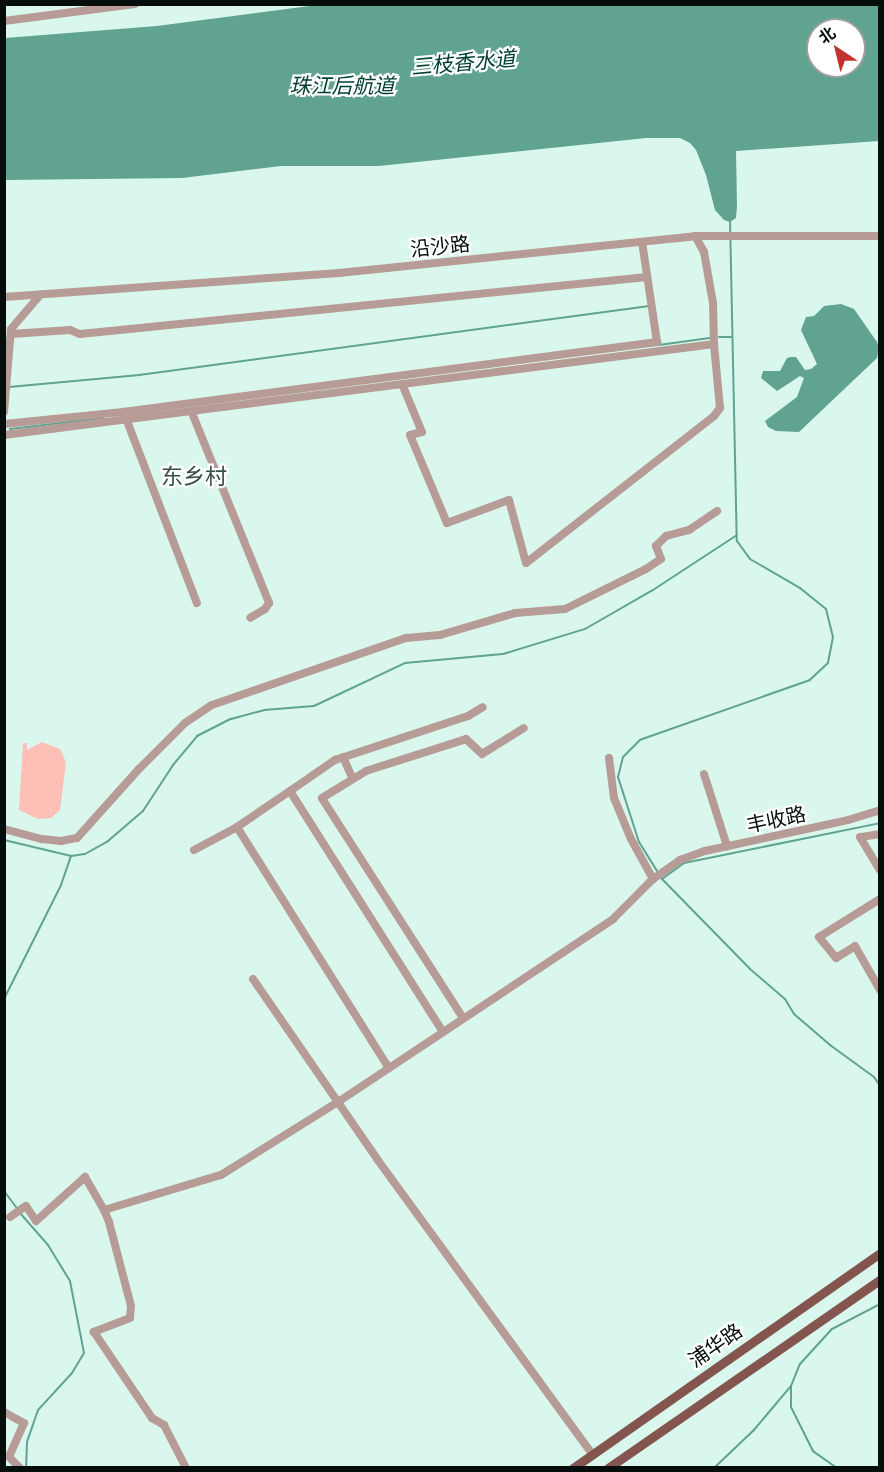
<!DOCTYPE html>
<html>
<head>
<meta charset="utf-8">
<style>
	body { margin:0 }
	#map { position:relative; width:884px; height:1472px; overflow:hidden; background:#d9f7ed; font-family:"PT Serif","Noto Sans SC",serif }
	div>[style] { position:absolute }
	.green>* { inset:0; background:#febfb7 }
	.water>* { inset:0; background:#5fa390 }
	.stream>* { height:2px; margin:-1px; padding:0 1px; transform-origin:1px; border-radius:1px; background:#5fa390 }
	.minor>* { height:8px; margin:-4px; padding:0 4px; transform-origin:4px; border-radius:4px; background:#b79b96 }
	.major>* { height:9px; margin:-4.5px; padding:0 4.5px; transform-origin:4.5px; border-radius:4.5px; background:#84554e }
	span { translate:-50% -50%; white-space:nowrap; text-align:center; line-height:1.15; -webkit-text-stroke:4.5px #fff; paint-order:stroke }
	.street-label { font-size:20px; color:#050e0b }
	.water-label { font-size:21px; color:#004033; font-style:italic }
	.quarter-label { font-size:22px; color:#364f47 }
	.frame { position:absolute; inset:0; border:6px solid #050e0b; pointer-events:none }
	.north { position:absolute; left:806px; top:18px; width:60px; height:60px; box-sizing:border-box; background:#fff; border:2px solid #9b9f9d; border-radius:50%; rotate:325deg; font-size:16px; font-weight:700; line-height:24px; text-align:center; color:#050e0b }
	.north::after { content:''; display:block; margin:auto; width:21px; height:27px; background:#c1332c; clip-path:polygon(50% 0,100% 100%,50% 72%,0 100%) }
</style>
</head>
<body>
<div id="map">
	<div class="green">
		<i style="clip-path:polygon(42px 742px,60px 749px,66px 762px,60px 810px,51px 818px,38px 819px,19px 810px,23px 743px,27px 743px,27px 750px)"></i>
	</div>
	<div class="water">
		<i style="clip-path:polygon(evenodd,325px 4px,879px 5px,879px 141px,736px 151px,737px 206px,736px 218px,730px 222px,724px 220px,715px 210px,706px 175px,696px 150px,690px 143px,680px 138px,646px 138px,379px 166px,281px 166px,182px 178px,5px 180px,5px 38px,157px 26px,325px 4px,818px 30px,854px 30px,854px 66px,818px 66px,818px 30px)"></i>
		<i style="clip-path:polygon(841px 304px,854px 309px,877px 342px,879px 349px,877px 358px,799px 432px,776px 431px,768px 427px,765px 421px,797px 397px,804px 378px,800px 376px,777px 391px,761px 378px,763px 371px,780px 371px,787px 358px,791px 357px,796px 357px,805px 370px,811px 369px,817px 364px,801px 330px,806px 317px,814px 316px,824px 306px)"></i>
	</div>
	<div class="stream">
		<i style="left:730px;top:219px;width:322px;rotate:88.8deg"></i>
		<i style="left:737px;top:541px;width:22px;rotate:54deg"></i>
		<i style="left:750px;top:559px;width:58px;rotate:30.1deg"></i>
		<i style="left:800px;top:588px;width:33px;rotate:39deg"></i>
		<i style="left:826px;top:609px;width:29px;rotate:76deg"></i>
		<i style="left:833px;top:637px;width:26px;rotate:101deg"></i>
		<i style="left:828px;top:663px;width:25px;rotate:137deg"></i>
		<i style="left:810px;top:680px;width:180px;rotate:160.6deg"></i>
		<i style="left:640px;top:740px;width:24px;rotate:135deg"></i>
		<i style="left:623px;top:757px;width:21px;rotate:104deg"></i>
		<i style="left:618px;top:777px;width:68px;rotate:72.1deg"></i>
		<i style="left:639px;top:842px;width:44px;rotate:58.1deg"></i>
		<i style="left:662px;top:879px;width:126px;rotate:45.6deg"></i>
		<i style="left:750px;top:969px;width:46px;rotate:40.6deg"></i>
		<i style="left:785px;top:999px;width:17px;rotate:59deg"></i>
		<i style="left:794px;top:1014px;width:48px;rotate:40.7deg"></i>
		<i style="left:830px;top:1045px;width:54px;rotate:36deg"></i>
		<i style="left:874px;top:1077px;width:11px;rotate:56deg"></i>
		<i style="left:719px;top:337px;width:12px"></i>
		<i style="left:659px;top:345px;width:51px;rotate:-7.8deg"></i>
		<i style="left:9px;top:387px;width:131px;rotate:-5.3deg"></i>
		<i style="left:139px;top:375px;width:515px;rotate:-7.7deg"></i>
		<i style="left:10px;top:429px;width:94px;rotate:-6.7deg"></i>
		<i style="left:4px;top:840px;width:69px;rotate:13.4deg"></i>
		<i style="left:662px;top:879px;width:27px;rotate:-36deg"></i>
		<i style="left:684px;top:863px;width:200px;rotate:-11.5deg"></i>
		<i style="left:4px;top:999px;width:127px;rotate:-63.4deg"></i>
		<i style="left:61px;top:885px;width:31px;rotate:-71deg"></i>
		<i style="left:71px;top:856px;width:14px;rotate:-8deg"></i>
		<i style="left:85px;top:854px;width:26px;rotate:-29deg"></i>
		<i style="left:108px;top:841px;width:46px;rotate:-40.6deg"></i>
		<i style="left:143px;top:811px;width:55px;rotate:-56.9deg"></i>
		<i style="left:173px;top:765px;width:38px;rotate:-50deg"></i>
		<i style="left:197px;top:736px;width:38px;rotate:-27deg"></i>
		<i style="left:231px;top:719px;width:34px;rotate:-15deg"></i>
		<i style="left:264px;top:710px;width:50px;rotate:-4.6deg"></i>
		<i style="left:314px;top:706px;width:101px;rotate:-25.3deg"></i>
		<i style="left:405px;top:663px;width:98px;rotate:-5.2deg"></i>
		<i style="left:503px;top:654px;width:86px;rotate:-17deg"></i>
		<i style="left:585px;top:629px;width:78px;rotate:-29.8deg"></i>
		<i style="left:653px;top:590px;width:100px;rotate:-33.2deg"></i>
		<i style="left:4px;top:1191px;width:21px;rotate:53deg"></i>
		<i style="left:20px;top:1213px;width:43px;rotate:48.8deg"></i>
		<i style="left:48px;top:1245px;width:42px;rotate:58.6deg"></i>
		<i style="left:70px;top:1281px;width:73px;rotate:79deg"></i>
		<i style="left:84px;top:1353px;width:23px;rotate:121deg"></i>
		<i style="left:72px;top:1373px;width:50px;rotate:132.6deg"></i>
		<i style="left:38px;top:1410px;width:34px;rotate:109deg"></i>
		<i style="left:27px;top:1442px;width:26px;rotate:92deg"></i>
		<i style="left:714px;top:1468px;width:54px;rotate:-43.5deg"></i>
		<i style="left:753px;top:1431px;width:59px;rotate:-49.8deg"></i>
		<i style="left:837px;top:1468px;width:29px;rotate:-145deg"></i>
		<i style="left:813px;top:1451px;width:49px;rotate:-116.6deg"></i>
		<i style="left:791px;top:1407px;width:21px;rotate:-90deg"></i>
		<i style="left:791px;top:1386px;width:24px;rotate:-68deg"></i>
		<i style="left:800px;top:1364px;width:47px;rotate:-47.6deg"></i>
		<i style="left:832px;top:1329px;width:54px;rotate:-27.5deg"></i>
	</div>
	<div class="minor">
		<i style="left:4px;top:21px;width:132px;rotate:-7.4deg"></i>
		<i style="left:4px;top:297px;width:336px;rotate:-4.1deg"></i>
		<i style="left:339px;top:273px;width:358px;rotate:-5.9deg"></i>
		<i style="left:695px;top:236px;width:185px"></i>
		<i style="left:11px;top:334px;width:59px;rotate:-3.9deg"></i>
		<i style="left:70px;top:330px;width:11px;rotate:22deg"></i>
		<i style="left:80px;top:334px;width:570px;rotate:-5.74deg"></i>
		<i style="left:402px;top:384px;width:52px;rotate:67.4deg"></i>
		<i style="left:422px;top:432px;width:12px;rotate:166deg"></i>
		<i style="left:410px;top:435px;width:95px;rotate:67.2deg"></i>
		<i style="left:447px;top:523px;width:66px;rotate:-20.4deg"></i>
		<i style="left:509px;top:500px;width:65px;rotate:74.9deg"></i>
		<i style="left:526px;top:563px;width:239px;rotate:-38deg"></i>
		<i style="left:714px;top:416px;width:10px;rotate:-53deg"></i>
		<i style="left:720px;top:408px;width:64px;rotate:-95.4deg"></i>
		<i style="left:4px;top:412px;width:83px;rotate:-85.2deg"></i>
		<i style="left:11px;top:329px;width:45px;rotate:-49.5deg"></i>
		<i style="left:192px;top:413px;width:205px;rotate:67.9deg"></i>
		<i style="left:269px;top:603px;width:7px;rotate:124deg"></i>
		<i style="left:265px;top:609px;width:17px;rotate:149deg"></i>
		<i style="left:127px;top:421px;width:195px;rotate:69deg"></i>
		<i style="left:4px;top:424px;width:120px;rotate:-5.8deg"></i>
		<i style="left:123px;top:412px;width:539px;rotate:-7.47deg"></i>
		<i style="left:657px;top:342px;width:101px;rotate:-98.5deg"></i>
		<i style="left:4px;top:435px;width:716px;rotate:-7.3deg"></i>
		<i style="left:714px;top:344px;width:41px;rotate:-91.4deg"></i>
		<i style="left:713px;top:303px;width:52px;rotate:-100deg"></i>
		<i style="left:704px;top:252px;width:18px;rotate:-119deg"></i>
		<i style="left:343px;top:757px;width:24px;rotate:66deg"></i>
		<i style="left:609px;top:758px;width:40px;rotate:82.9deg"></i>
		<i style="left:614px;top:798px;width:44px;rotate:67.5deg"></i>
		<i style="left:631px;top:839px;width:46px;rotate:61.2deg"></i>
		<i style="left:704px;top:774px;width:76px;rotate:72.3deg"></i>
		<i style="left:290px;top:791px;width:55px;rotate:-34.6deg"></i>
		<i style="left:335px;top:760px;width:140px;rotate:-18.3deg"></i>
		<i style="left:468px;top:716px;width:17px;rotate:-31deg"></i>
		<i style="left:237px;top:827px;width:285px;rotate:57.8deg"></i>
		<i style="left:4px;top:829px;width:39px;rotate:15deg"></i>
		<i style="left:42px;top:839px;width:19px;rotate:6deg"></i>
		<i style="left:61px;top:841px;width:16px;rotate:-11deg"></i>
		<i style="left:77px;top:838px;width:93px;rotate:-48.1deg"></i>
		<i style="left:139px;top:769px;width:65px;rotate:-45deg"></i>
		<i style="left:185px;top:723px;width:32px;rotate:-34deg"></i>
		<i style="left:212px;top:705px;width:205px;rotate:-19.1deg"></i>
		<i style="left:406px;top:638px;width:34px;rotate:-5deg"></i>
		<i style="left:440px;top:635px;width:78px;rotate:-16.3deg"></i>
		<i style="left:515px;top:613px;width:50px;rotate:-4.6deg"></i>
		<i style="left:565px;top:609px;width:90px;rotate:-26.3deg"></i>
		<i style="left:646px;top:569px;width:18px;rotate:-34deg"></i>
		<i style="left:661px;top:559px;width:14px;rotate:-111deg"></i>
		<i style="left:656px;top:546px;width:14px;rotate:-45deg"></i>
		<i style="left:666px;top:536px;width:24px;rotate:-15deg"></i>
		<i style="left:689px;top:530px;width:34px;rotate:-34deg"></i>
		<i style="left:880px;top:834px;width:20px;rotate:171deg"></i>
		<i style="left:860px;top:837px;width:39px;rotate:59deg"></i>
		<i style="left:194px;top:850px;width:49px;rotate:-28.1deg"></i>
		<i style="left:237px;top:827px;width:64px;rotate:-34.2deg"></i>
		<i style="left:290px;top:791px;width:285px;rotate:57.6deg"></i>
		<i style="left:880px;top:899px;width:72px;rotate:148.1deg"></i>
		<i style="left:819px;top:937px;width:27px;rotate:51deg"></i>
		<i style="left:836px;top:958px;width:22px;rotate:-32deg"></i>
		<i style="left:855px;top:946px;width:51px;rotate:60.4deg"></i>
		<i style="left:253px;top:979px;width:219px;rotate:55.4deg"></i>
		<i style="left:377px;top:1159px;width:365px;rotate:53.9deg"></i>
		<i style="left:463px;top:1018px;width:261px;rotate:-122.7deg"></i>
		<i style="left:322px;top:798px;width:52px;rotate:-31.5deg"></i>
		<i style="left:366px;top:771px;width:105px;rotate:-17.7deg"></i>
		<i style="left:466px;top:739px;width:22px;rotate:43deg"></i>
		<i style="left:482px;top:754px;width:49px;rotate:-31.8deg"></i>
		<i style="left:104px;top:1210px;width:13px;rotate:67deg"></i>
		<i style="left:109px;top:1222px;width:87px;rotate:75.3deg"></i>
		<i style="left:131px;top:1306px;width:12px;rotate:95deg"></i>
		<i style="left:130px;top:1318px;width:39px;rotate:159deg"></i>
		<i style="left:94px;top:1332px;width:104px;rotate:56deg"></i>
		<i style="left:152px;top:1418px;width:14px;rotate:30deg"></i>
		<i style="left:164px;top:1425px;width:48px;rotate:62.9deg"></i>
		<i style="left:10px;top:1217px;width:19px;rotate:-35deg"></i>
		<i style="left:26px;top:1206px;width:18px;rotate:56deg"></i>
		<i style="left:36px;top:1221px;width:66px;rotate:-41.9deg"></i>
		<i style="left:85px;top:1177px;width:38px;rotate:60deg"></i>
		<i style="left:104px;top:1210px;width:122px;rotate:-16.7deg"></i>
		<i style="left:221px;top:1175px;width:138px;rotate:-32deg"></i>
		<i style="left:338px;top:1102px;width:330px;rotate:-33.6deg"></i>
		<i style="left:613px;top:919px;width:57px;rotate:-45deg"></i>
		<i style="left:653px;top:879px;width:33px;rotate:-35deg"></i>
		<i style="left:680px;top:860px;width:27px;rotate:-20deg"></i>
		<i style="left:705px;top:851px;width:146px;rotate:-12.2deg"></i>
		<i style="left:848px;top:820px;width:34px;rotate:-17deg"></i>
		<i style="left:4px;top:1412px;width:23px;rotate:29deg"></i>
		<i style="left:24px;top:1423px;width:37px;rotate:114deg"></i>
		<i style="left:9px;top:1457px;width:16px;rotate:45deg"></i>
	</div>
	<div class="major">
		<i style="left:573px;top:1468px;width:375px;rotate:-35deg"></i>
		<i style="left:608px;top:1468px;width:331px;rotate:-34.7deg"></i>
	</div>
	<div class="street-label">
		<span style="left:440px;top:246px;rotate:-6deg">沿沙路</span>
		<span style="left:776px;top:819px;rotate:-12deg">丰收路</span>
		<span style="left:715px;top:1345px;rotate:-35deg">浦华路</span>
	</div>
	<div class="water-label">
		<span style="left:463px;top:62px;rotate:-5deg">三枝香水道</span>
		<span style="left:342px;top:85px">珠江后航道</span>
	</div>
	<div class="quarter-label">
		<span style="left:194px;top:476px">东乡村</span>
	</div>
	<div class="frame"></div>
	<div class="north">北</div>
</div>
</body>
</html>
